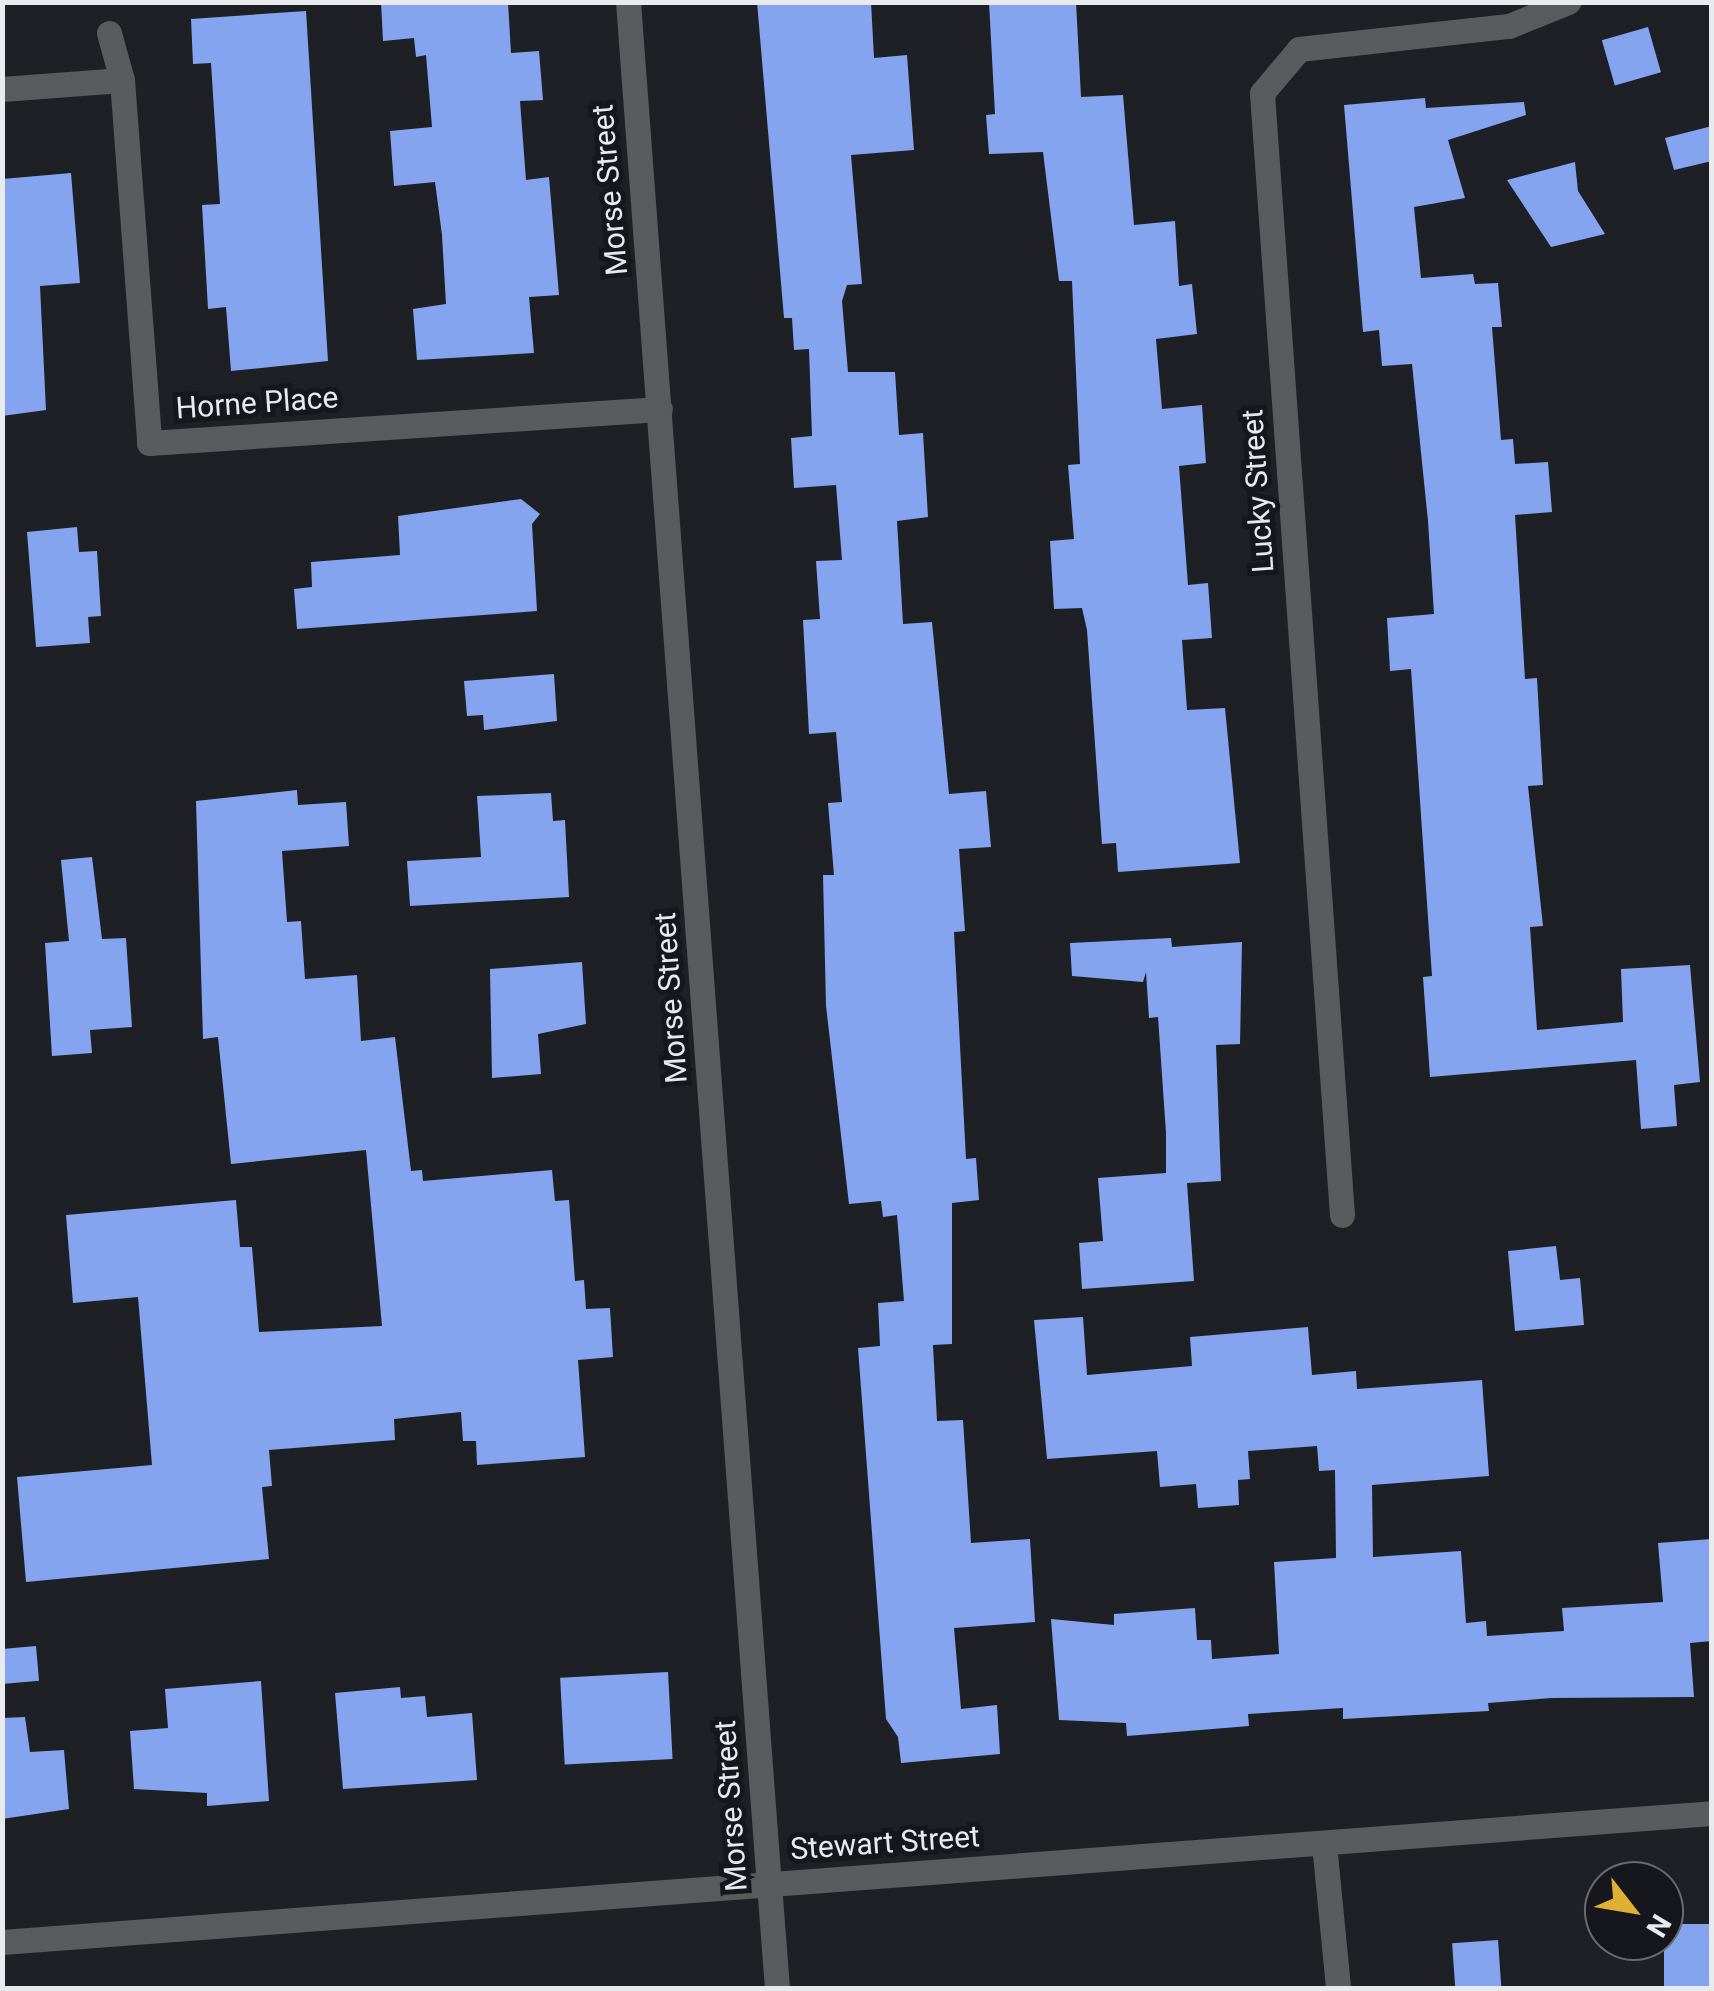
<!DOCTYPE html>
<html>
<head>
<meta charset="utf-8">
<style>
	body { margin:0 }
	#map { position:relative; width:1714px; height:1991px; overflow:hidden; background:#1e2025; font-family:Roboto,sans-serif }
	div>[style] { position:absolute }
	.building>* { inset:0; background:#85a4f0; transform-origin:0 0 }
	.minor>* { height:25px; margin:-12.5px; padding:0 12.5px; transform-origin:12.5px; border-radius:12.5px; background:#595b5d }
	.tertiary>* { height:25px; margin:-12.5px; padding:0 12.5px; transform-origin:12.5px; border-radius:12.5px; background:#595b5d }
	span { translate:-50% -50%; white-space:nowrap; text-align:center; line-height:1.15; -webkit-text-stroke:10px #15171c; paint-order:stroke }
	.street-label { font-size:30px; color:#e9eaee }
	.frame { position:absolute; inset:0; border:5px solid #e9eaee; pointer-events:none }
	.north { position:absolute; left:1584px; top:1861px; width:100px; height:100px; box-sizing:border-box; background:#15171c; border:2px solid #6a6b70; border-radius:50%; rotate:121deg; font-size:28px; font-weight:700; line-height:40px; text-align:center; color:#e9eaee }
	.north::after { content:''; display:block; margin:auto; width:35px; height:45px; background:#e0b034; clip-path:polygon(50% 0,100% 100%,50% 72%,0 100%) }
</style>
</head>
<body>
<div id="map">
	<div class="building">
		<i style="clip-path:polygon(381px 2px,508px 2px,511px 53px,539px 51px,543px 100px,520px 101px,526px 180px,549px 177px,559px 295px,529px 297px,534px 353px,417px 360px,413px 309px,446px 304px,442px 235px,435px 182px,394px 186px,390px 131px,432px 127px,426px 55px,416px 57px,414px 38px,383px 41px)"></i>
		<i style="clip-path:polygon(757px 2px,871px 2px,874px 58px,907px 55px,914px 150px,851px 155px,862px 284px,847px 285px,842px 301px,848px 372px,895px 372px,899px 435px,923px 433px,928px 517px,897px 521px,903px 624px,932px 622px,949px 794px,986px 791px,991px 847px,959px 849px,965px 931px,954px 932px,966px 1159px,976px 1158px,979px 1200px,952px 1203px,952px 1344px,933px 1345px,937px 1421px,963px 1420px,971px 1543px,1030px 1539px,1035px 1622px,954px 1628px,961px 1709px,997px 1705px,1000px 1754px,901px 1763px,898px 1737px,886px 1719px,858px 1348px,880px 1346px,878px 1303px,904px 1301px,897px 1215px,883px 1217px,881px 1201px,849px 1204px,826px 1006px,823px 875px,834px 875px,828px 803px,842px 802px,836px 732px,809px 734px,803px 620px,820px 619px,816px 561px,842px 560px,836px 485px,794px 488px,791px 438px,812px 436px,809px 349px,794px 350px,792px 318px,784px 318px)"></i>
		<i style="clip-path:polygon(989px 2px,1076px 2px,1081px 97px,1123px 95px,1134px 225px,1175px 221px,1179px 286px,1192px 284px,1197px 334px,1156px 339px,1162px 409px,1202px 405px,1206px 463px,1179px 466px,1188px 585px,1208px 583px,1212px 638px,1182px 640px,1187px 710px,1225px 708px,1240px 863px,1118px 872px,1116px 843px,1102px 844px,1087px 630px,1082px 608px,1054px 609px,1050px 541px,1074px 539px,1068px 465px,1080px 464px,1072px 281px,1059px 281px,1043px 152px,989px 154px,986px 115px,995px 114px)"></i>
		<i style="clip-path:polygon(306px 11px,328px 361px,231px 371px,226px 307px,208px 309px,202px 205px,220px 204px,211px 63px,193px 64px,191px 19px)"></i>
		<i style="left:1648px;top:27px;width:47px;height:48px;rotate:74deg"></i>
		<i style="clip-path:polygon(1425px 98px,1426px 108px,1524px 102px,1526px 115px,1448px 140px,1465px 198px,1414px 207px,1421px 278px,1473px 274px,1475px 284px,1498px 283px,1502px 327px,1492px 327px,1501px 440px,1513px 439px,1515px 464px,1548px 462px,1552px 512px,1515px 515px,1525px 679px,1537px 678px,1543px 785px,1528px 786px,1543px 926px,1530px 927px,1537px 1030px,1623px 1022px,1621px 969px,1690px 965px,1700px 1082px,1674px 1085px,1677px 1126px,1641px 1129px,1636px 1060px,1430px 1077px,1423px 977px,1432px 976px,1411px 669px,1390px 671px,1387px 618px,1434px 614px,1428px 521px,1412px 364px,1382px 366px,1379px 330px,1363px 332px,1344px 105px)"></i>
		<i style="clip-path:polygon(1712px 126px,1712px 161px,1674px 170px,1665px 138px)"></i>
		<i style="clip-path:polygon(1575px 162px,1578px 191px,1605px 234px,1551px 247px,1507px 180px)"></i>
		<i style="clip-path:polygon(71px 173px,80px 283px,40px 286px,46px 410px,2px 416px,2px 179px)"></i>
		<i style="clip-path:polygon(521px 499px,540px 514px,532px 524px,537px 611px,297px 629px,294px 589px,312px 587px,311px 562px,400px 555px,398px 516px)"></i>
		<i style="clip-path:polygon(77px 527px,79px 552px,97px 551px,101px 616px,88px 617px,90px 643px,36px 647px,27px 532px)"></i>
		<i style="clip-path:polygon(554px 674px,557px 721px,484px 730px,483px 715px,467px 716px,464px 681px)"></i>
		<i style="clip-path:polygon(297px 790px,298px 805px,346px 802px,349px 846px,282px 851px,287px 922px,301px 921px,305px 979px,357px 975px,361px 1041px,395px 1037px,411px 1171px,422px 1170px,423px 1181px,552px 1170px,555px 1201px,569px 1200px,575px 1281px,584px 1280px,586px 1309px,610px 1308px,613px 1357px,578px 1360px,585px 1457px,477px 1465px,476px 1441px,463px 1441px,461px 1412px,394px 1419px,395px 1440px,269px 1450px,272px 1486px,262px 1487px,269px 1559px,26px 1582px,17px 1477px,152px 1465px,138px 1297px,73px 1303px,66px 1215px,236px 1200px,240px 1247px,252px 1247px,259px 1332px,382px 1326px,366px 1150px,231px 1164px,218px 1037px,203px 1039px,196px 801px)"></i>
		<i style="clip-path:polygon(551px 793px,553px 821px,565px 820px,569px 897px,410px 906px,407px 861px,481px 857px,477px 796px)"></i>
		<i style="clip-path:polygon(92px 857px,102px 939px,126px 938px,132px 1027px,90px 1030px,92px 1053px,52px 1056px,45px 943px,69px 941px,61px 860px)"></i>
		<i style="clip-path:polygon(1171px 938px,1172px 947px,1242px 942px,1240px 1044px,1216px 1045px,1221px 1181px,1187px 1183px,1194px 1281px,1082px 1289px,1079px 1243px,1103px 1241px,1098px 1178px,1166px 1173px,1166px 1133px,1158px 1017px,1149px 1018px,1146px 972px,1143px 982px,1072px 976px,1070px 943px)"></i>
		<i style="clip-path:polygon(582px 962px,586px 1024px,538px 1034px,541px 1074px,492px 1078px,490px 969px)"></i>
		<i style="clip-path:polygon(1556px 1246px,1560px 1280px,1580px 1278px,1584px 1325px,1515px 1331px,1508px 1251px)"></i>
		<i style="clip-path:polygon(1083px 1317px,1087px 1375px,1192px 1366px,1190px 1337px,1308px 1327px,1312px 1375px,1356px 1371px,1357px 1389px,1482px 1380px,1489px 1476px,1372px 1485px,1373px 1557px,1461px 1551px,1466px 1623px,1486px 1621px,1487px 1636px,1564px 1631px,1562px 1608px,1663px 1602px,1658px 1543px,1712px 1539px,1712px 1641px,1690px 1643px,1694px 1697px,1551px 1698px,1488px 1703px,1489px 1711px,1343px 1719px,1343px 1708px,1248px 1714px,1249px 1726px,1127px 1736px,1126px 1723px,1059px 1720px,1051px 1619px,1114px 1625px,1114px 1614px,1195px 1608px,1197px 1640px,1211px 1640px,1212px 1659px,1279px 1654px,1274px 1562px,1336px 1558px,1335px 1470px,1319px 1471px,1317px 1446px,1248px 1451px,1250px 1479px,1238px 1480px,1239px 1505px,1198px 1508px,1196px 1484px,1160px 1487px,1157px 1451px,1047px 1459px,1034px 1320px)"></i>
		<i style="left:36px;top:1646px;width:35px;height:34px;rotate:85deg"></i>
		<i style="left:668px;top:1672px;width:87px;height:108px;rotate:87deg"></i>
		<i style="clip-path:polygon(261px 1681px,269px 1801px,207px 1806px,207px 1793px,134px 1789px,130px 1731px,168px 1728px,165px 1689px)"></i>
		<i style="clip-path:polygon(400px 1687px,401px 1698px,425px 1696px,427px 1717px,472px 1713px,477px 1780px,343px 1789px,335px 1693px)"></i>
		<i style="clip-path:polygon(25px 1717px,30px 1752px,64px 1750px,69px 1809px,2px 1819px,2px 1718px)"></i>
		<i style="left:1712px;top:1924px;width:64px;height:48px;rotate:90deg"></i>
		<i style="left:1498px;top:1940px;width:48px;height:46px;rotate:86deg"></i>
	</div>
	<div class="minor">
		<i style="left:109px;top:33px;width:49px;rotate:74.5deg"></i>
		<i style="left:122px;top:80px;width:364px;rotate:85.7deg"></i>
		<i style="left:149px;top:443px;width:512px;rotate:-3.81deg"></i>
		<i style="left:2px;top:89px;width:120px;rotate:-4.3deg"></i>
		<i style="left:1342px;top:1215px;width:1125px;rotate:-94.08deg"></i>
		<i style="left:1262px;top:93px;width:57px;rotate:-49.9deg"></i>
		<i style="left:1299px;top:49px;width:211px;rotate:-6.3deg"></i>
		<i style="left:1509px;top:26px;width:64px;rotate:-22.1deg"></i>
		<i style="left:1324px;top:1844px;width:145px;rotate:84.4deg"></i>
		<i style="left:769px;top:1884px;width:104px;rotate:85.6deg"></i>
	</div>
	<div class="tertiary">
		<i style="left:628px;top:2px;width:1887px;rotate:85.72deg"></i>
		<i style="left:2px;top:1942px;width:1715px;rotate:-4.31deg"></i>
	</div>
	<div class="street-label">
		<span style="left:610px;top:190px;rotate:-95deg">Morse Street</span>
		<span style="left:257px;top:403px;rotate:-4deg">Horne Place</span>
		<span style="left:1258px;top:491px;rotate:-94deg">Lucky Street</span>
		<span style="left:671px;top:998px;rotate:-94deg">Morse Street</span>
		<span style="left:731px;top:1806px;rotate:-94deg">Morse Street</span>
		<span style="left:885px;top:1843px;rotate:-4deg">Stewart Street</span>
	</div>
	<div class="frame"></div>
	<div class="north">N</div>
</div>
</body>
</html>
